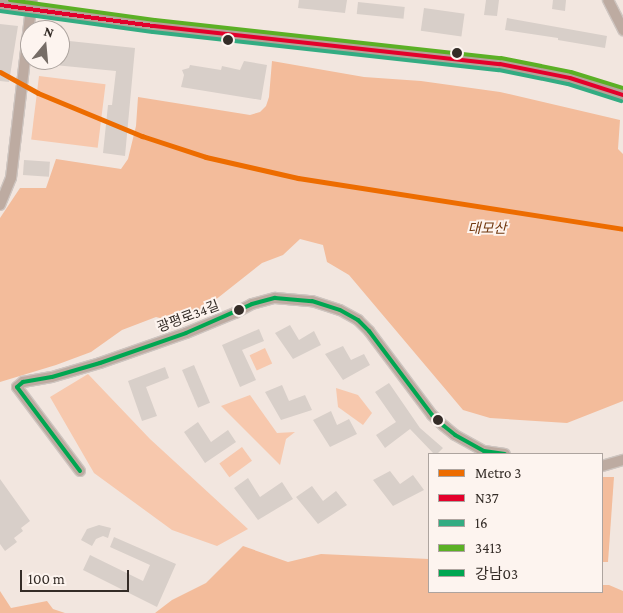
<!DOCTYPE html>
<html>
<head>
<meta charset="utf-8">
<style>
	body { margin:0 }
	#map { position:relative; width:623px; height:613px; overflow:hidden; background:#f2e6df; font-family:"Crimson Pro","Noto Sans KR",serif }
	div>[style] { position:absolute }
	.green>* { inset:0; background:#f7c8ad; transform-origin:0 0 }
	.forest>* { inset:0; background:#f3bc9b }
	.building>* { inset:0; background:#d8cfc9; transform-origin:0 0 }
	.roads { filter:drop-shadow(1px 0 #cec5c0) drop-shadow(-1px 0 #cec5c0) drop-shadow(0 1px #cec5c0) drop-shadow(0 -1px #cec5c0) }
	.minor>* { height:10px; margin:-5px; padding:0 5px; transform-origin:5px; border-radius:5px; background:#bdaba1 }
	.major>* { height:12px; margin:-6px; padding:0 6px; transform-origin:6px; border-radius:6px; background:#b5a499 }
	.bus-1>* { height:4px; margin:-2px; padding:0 2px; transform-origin:2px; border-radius:2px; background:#e4002b }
	.bus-2>* { height:4px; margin:-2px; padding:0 2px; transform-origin:2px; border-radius:2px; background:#33ac82 }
	.bus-3>* { height:4px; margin:-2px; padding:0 2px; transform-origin:2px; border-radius:2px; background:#5bb025 }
	.bus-4>* { height:4px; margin:-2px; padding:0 2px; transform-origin:2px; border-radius:2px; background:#00a651 }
	.metro-1>* { height:5px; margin:-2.5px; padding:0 2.5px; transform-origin:2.5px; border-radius:2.5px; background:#ed6c00 }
	.dots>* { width:14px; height:14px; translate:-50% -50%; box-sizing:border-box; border:2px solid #fdf4ef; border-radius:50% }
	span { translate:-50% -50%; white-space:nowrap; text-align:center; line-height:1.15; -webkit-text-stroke:4px #fdf4ef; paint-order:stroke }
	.park-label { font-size:14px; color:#71380f; font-style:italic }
	.street-label { font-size:14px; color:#342c27 }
	.legend { position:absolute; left:428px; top:453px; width:175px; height:140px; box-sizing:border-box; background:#fdf4ef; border:1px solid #ada49f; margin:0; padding:6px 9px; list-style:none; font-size:15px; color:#342c27 }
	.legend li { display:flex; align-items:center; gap:10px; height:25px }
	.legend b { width:25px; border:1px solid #ada49f }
	.north { position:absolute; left:20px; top:20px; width:50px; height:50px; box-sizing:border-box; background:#fdf4ef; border:1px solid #ada49f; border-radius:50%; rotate:17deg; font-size:14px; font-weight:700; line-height:20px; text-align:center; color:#342c27 }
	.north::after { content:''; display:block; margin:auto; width:18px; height:22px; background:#766d67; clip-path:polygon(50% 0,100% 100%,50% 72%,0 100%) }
	.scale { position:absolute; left:20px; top:570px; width:109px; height:22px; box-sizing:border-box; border:2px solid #342c27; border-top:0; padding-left:6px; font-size:15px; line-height:18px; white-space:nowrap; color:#342c27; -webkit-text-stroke:4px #fdf4ef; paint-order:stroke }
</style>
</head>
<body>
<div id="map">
	<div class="green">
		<i style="left:39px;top:76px;width:67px;height:64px;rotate:7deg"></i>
		<i style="left:265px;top:348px;width:17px;height:17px;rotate:65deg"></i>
		<i style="clip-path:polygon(88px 374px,150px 439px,248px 529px,217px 546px,172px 530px,94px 473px,50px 397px)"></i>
		<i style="clip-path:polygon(336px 388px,358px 395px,372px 413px,363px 425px,338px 407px)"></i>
		<i style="clip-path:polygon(250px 395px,277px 433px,295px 432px,286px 439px,280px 465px,221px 406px)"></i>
		<i style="left:242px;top:447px;width:17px;height:28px;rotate:54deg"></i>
	</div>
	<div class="forest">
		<i style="clip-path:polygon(272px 61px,364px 77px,421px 81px,500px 92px,620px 120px,618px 149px,623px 154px,623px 401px,567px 423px,490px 418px,463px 410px,349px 275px,327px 262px,323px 245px,300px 239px,283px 255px,262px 263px,200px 312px,179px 323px,156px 317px,122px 330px,91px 352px,56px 365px,0 382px,0 218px,20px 188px,46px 188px,56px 159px,121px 169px,128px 159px,136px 126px,138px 97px,250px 115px,260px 112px,266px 106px,269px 97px)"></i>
		<i style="clip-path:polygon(602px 477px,614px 477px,608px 562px,602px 562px)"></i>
		<i style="clip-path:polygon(243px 546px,288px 562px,321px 554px,429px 559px,429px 592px,602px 592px,602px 585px,609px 585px,623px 591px,623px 613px,155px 613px,172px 600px,206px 583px)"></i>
		<i style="clip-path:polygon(0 591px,11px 608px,47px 601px,53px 609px,65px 613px,0 613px)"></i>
	</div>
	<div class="building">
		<i style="clip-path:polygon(299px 0,347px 0,345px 13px,298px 8px)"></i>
		<i style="clip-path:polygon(486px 0,499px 0,497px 16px,484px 15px)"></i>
		<i style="clip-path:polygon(553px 0,566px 0,565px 11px,552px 9px)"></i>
		<i style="left:358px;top:2px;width:47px;height:12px;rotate:6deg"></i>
		<i style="left:424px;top:8px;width:41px;height:23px;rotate:8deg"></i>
		<i style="clip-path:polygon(507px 18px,607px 36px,605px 48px,558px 40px,558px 38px,505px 30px)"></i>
		<i style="clip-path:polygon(0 24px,18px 26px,9px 82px,0 81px)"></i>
		<i style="clip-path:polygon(60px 40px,135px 48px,125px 156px,103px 153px,108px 105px,112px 105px,116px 71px,44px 64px,44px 60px,60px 60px)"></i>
		<i style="clip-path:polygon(244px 61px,267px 65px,261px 100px,181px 87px,184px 75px,182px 70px,189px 68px,190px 65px,221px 70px,222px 66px,240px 70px)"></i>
		<i style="left:24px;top:160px;width:26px;height:15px;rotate:4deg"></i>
		<i style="clip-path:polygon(290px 325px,299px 340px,314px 331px,321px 345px,293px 359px,275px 333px)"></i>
		<i style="clip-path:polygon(259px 329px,264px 341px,242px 350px,256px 380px,240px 387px,222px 345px)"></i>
		<i style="clip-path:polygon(343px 346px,351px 360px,364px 354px,370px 365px,343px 380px,325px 354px)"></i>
		<i style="left:194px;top:365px;width:41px;height:13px;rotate:67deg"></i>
		<i style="clip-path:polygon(165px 367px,169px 378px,146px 387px,157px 416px,142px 421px,128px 381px)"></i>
		<i style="clip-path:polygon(389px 383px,420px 428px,443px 448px,437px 454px,434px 454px,410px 429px,385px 448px,376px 435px,396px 422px,375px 392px)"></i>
		<i style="clip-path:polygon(282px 385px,289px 401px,305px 395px,312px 410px,281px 420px,265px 392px)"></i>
		<i style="clip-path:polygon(331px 411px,337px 425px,349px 419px,357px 434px,330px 447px,313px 420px)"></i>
		<i style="clip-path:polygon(198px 422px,211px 442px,228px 430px,236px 442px,205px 463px,184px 432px)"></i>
		<i style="clip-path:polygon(390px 471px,400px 484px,413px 475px,424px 490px,393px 506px,373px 480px)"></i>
		<i style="clip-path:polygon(248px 478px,260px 497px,282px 482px,293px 499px,258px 520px,234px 488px)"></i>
		<i style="clip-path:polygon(0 479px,30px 521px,21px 528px,23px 531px,14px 538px,17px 542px,5px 551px,0 544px)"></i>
		<i style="clip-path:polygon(312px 486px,323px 501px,336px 491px,347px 505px,318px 524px,296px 497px)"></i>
		<i style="clip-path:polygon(99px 525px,111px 528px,108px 538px,103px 536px,96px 539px,92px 546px,81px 540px,87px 529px)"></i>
		<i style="clip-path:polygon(114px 537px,176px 564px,157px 607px,83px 570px,90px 555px,143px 581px,150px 565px,110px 547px)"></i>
	</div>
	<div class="roads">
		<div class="minor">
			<i style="left:608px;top:0;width:34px;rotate:63deg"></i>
			<i style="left:0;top:205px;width:29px;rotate:-68deg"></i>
			<i style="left:11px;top:178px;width:179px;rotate:-83.3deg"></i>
			<i style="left:602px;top:466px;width:22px;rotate:-16deg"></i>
			<i style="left:80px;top:471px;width:105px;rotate:-126.9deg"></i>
			<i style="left:17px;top:387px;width:8px;rotate:-40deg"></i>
			<i style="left:23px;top:382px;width:29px;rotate:-10deg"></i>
			<i style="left:52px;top:377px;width:50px;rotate:-16.3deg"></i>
			<i style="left:100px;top:363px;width:91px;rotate:-19.2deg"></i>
			<i style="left:186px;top:333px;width:53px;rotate:-22.2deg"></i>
			<i style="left:235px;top:313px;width:19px;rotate:-28deg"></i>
			<i style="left:252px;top:304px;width:24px;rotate:-15deg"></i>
			<i style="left:275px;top:298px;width:37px;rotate:5deg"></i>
			<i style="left:312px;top:301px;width:29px;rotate:18deg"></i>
			<i style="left:340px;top:310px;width:21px;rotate:29deg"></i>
			<i style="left:358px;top:320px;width:16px;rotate:45deg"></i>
			<i style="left:369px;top:331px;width:105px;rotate:53.1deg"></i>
			<i style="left:432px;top:415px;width:16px;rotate:43deg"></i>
			<i style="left:444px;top:426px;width:14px;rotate:39deg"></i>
			<i style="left:455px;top:435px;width:33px;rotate:29deg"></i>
			<i style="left:484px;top:451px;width:21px;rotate:8deg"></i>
		</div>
		<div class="major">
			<i style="left:0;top:5px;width:155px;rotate:7.8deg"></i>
			<i style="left:154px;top:26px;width:348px;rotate:6.3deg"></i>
			<i style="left:500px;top:64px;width:71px;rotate:11.3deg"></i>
			<i style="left:570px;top:78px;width:56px;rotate:17.8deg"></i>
		</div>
	</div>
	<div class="bus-1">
		<i style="left:0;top:5px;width:155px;rotate:7.8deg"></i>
		<i style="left:154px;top:26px;width:348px;rotate:6.3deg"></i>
		<i style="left:500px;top:64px;width:71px;rotate:11.3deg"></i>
		<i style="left:570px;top:78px;width:56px;rotate:17.8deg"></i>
	</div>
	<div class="bus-2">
		<i style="left:0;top:11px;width:154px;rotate:7.8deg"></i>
		<i style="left:153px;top:32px;width:348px;rotate:6.3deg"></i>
		<i style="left:499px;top:70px;width:70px;rotate:11.5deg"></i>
		<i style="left:568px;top:84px;width:56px;rotate:17.8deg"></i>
	</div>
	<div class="bus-3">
		<i style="left:10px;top:0;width:146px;rotate:7.9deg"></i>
		<i style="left:155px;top:20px;width:348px;rotate:6.3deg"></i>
		<i style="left:501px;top:58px;width:71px;rotate:11.3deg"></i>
		<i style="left:571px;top:72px;width:54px;rotate:17.1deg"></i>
	</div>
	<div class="bus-4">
		<i style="left:80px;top:471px;width:105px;rotate:-126.9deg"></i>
		<i style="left:17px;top:387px;width:8px;rotate:-40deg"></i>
		<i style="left:23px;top:382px;width:29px;rotate:-10deg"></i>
		<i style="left:52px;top:377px;width:50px;rotate:-16.3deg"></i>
		<i style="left:100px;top:363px;width:91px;rotate:-19.2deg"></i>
		<i style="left:186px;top:333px;width:72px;rotate:-23.7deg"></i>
		<i style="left:252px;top:304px;width:24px;rotate:-15deg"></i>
		<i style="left:275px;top:298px;width:37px;rotate:5deg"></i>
		<i style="left:312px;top:301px;width:29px;rotate:18deg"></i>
		<i style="left:340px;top:310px;width:21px;rotate:29deg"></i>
		<i style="left:358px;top:320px;width:16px;rotate:45deg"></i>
		<i style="left:369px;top:331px;width:105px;rotate:53.1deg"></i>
		<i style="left:432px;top:415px;width:16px;rotate:43deg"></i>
		<i style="left:444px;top:426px;width:14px;rotate:39deg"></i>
		<i style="left:455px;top:435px;width:33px;rotate:29deg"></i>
		<i style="left:484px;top:451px;width:21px;rotate:8deg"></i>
	</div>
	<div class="metro-1">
		<i style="left:0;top:72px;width:43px;rotate:28.9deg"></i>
		<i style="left:38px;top:93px;width:113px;rotate:22.5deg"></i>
		<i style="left:142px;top:136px;width:67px;rotate:18.2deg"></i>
		<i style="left:206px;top:157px;width:94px;rotate:12.9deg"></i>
		<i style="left:298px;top:178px;width:329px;rotate:8.9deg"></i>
	</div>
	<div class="dots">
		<i style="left:228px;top:40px;background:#342c27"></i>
		<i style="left:457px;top:53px;background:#342c27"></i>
		<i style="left:239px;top:310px;background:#342c27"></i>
		<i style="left:438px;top:420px;background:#342c27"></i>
	</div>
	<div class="park-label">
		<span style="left:487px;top:228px">대모산</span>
	</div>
	<div class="street-label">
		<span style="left:188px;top:316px;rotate:-21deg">광평로34길</span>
	</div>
	<ul class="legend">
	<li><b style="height:6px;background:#ed6c00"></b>Metro 3</li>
	<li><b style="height:6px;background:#e4002b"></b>N37</li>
	<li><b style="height:6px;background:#33ac82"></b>16</li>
	<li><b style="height:6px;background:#5bb025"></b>3413</li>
	<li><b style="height:6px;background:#00a651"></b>강남03</li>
	</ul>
	<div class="north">N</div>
	<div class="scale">100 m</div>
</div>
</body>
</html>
